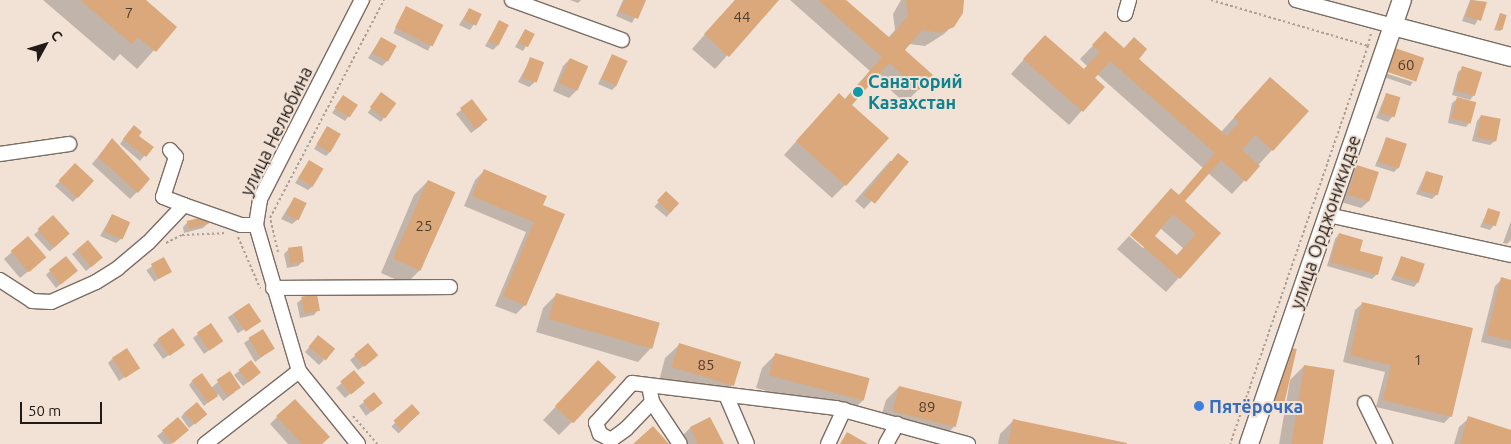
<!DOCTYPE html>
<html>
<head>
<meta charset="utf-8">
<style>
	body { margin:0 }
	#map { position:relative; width:1511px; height:444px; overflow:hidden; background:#f2e2d6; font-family:Ubuntu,sans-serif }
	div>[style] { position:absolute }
	.shadow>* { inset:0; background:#0003; transform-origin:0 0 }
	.building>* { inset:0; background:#daa87a; transform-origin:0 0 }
	.path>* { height:2px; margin-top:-1px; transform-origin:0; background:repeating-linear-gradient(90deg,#ab9e95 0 2.5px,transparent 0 5px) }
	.roads { filter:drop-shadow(1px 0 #7b6d63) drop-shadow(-1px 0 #7b6d63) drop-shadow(0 1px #7b6d63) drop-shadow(0 -1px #7b6d63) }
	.minor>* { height:14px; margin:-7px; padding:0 7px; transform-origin:7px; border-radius:7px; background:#fff }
	.major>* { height:18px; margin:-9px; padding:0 9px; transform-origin:9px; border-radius:9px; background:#fff }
	.dots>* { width:14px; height:14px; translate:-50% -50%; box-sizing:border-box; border:2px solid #f2e2d6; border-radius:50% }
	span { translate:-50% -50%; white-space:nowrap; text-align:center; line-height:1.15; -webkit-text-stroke:4px #f2e2d6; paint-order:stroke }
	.number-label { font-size:15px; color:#4f3e30 }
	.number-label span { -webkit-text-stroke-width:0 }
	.culture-label { font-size:18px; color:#0d838f; font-weight:700 }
	.left { translate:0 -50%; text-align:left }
	.street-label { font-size:18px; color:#211b17 }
	.shop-label { font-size:18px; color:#366cbe; font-weight:700 }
	.north { position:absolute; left:20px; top:20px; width:50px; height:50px; -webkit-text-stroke:4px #f2e2d6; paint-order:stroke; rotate:51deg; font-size:14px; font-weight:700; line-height:20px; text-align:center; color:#211b17 }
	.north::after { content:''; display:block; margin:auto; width:18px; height:22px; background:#211b17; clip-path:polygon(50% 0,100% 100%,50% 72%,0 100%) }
	.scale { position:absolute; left:20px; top:402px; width:82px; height:22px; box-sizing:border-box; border:2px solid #211b17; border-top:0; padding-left:6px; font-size:15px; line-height:18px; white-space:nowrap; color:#211b17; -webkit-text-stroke:4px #f2e2d6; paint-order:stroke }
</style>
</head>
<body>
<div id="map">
	<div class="shadow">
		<i style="clip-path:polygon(43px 0,144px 0,175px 27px,137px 69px,120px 54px,114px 61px)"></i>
		<i style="clip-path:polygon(570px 0,581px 0,578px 3px)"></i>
		<i style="clip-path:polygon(623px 0,644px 1px,632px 23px,616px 16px)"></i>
		<i style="clip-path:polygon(735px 0,777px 0,715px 69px,692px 49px)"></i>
		<i style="clip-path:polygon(790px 0,844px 0,888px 38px,895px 30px,893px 14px,901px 0,962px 0,958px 20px,944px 34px,925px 46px,909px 44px,903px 50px,919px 89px,905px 103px,876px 77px,851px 105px,845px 185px,832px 198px,784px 155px,826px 108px,844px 100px,870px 71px)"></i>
		<i style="clip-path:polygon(1470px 0,1486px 2px,1475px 25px,1462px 21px)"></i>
		<i style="left:406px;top:8px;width:39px;height:28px;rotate:27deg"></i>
		<i style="clip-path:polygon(469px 9px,480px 15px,470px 30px,459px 25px)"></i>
		<i style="clip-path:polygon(1500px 14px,1502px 29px,1500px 31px,1494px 30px)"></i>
		<i style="clip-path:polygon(499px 22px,498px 45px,493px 50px,485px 46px)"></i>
		<i style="clip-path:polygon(525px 30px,534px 34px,523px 51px,515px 47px)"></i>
		<i style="clip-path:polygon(evenodd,1105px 33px,1221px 132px,1270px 78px,1272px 150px,1232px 194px,1208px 173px,1183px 201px,1219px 233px,1166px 292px,1117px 249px,1129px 236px,1143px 248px,1145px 247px,1131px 234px,1171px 190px,1178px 196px,1203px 168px,1097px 74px,1093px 78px,1103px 87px,1069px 125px,1011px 74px,1032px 50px,1083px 70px,1087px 66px,1080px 59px,1105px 33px,1160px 228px,1183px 248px,1176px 256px,1153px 236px,1160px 228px)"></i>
		<i style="clip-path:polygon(381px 38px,387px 61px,382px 66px,368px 58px)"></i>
		<i style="clip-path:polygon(612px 56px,617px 85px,612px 90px,598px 84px)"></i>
		<i style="clip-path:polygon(531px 58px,534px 83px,529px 87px,518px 82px)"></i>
		<i style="clip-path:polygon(570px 59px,587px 66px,576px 91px,569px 98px,553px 91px,563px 66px)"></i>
		<i style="clip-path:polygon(1463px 68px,1474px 95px,1470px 100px,1452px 95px,1458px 72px)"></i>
		<i style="clip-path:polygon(1385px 73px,1413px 82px,1410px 86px,1384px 77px)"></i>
		<i style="left:381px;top:94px;width:16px;height:23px;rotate:35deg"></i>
		<i style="clip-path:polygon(1386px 94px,1392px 117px,1388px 122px,1376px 118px)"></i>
		<i style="clip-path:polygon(343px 97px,357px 105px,345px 121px,332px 113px)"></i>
		<i style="clip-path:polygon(1457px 99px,1470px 122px,1466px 127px,1448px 123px,1452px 103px)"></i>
		<i style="clip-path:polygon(472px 101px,482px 125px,471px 133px,456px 114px)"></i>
		<i style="clip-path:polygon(1481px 116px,1495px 141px,1490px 145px,1472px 141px,1477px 121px)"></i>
		<i style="clip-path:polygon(327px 128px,331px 151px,326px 156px,314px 149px)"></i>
		<i style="clip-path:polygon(129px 131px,152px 147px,140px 161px,120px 144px)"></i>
		<i style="clip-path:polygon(1386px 139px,1399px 167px,1394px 172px,1375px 166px)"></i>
		<i style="clip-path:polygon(112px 140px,137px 192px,130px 199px,92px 164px)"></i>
		<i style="clip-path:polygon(890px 161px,907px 163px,864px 209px,855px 201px)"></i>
		<i style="clip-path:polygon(309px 162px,313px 186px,308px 190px,295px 183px)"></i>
		<i style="clip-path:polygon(1357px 166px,1369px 201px,1361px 208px,1341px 202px,1350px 173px)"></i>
		<i style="clip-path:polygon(70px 170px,92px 181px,73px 202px,55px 186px)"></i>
		<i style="clip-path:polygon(484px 171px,541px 206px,525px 305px,516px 314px,495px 306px,526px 232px,464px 206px,475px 180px)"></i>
		<i style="clip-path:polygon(1426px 172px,1437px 194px,1432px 199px,1416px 194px)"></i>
		<i style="clip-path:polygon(428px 181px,420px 270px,406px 284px,381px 273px,414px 195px)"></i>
		<i style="left:666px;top:193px;width:16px;height:18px;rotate:40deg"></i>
		<i style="clip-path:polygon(294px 198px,297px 220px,292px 224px,281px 219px)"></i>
		<i style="clip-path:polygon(1488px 210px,1494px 225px,1490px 230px,1480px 227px)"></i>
		<i style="clip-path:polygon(112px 215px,121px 239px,116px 243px,100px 236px)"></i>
		<i style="left:53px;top:217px;width:23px;height:26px;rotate:47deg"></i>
		<i style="clip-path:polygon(1511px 221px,1511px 240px,1507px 244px,1503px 243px)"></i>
		<i style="clip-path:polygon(188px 222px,207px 224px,203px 228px,184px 233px,183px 227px)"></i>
		<i style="clip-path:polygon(1339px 234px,1377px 274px,1372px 279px,1327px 266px,1335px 239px)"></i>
		<i style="clip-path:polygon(28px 238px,37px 264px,20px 278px,4px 259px)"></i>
		<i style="clip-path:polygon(289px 249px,303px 261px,298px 266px,287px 268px,284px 254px)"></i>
		<i style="clip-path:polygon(77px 250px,96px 263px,86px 271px,72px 254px)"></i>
		<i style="clip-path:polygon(1401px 258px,1418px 282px,1414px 287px,1391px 280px)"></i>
		<i style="left:163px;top:259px;width:14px;height:20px;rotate:56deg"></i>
		<i style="clip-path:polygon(50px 271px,71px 275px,56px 288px,46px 275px)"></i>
		<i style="clip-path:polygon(1502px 279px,1511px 281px,1511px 349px,1481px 342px,1495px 286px)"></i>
		<i style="clip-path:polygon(557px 294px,651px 348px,638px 362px,536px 332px,543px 308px)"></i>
		<i style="clip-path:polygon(302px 299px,318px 310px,314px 315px,300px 318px,297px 303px)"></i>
		<i style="clip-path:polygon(1363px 303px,1451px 416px,1444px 423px,1376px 407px,1385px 372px,1343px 362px,1355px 310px)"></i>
		<i style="left:249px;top:304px;width:19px;height:25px;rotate:58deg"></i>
		<i style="clip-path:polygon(262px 330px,273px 349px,255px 362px,244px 343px)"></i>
		<i style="clip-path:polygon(198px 334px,221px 341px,204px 354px,193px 338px)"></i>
		<i style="clip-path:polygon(158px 340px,178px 349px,163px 359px,153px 345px)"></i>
		<i style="clip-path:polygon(314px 342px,324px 360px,319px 365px,305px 352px)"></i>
		<i style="clip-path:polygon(368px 345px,372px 360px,358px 370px,350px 360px)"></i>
		<i style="clip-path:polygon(679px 345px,732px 386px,719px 399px,659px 381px,665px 358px)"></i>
		<i style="clip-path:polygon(776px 354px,863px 400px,849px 414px,756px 388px,762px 368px)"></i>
		<i style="clip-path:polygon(1281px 355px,1280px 403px,1273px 410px,1266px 408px)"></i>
		<i style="clip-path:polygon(112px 359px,138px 367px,119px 381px,108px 363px)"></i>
		<i style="clip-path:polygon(1304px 366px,1320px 444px,1279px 444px,1290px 380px)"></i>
		<i style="clip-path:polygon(239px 371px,255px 377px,243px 386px,234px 375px)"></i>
		<i style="clip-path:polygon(354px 372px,359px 387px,345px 398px,336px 388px)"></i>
		<i style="clip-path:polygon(585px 376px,572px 422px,559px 435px,543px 420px)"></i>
		<i style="clip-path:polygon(193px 380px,211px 388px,218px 382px,235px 392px,223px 401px,218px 394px,204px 406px,189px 385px)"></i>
		<i style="clip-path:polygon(899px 387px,954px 427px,940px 440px,879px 424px,886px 400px)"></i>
		<i style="clip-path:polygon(364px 402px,381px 403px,366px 416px,359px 406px)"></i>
		<i style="left:412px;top:406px;width:10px;height:29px;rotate:45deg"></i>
		<i style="clip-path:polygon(185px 412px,201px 419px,189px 428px,181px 417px)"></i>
		<i style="clip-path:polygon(277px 417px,321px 444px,288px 444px,270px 424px)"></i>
		<i style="clip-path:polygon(709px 418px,722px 444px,678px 444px,677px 441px,690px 428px)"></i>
		<i style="clip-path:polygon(1469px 418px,1511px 431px,1511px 444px,1454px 444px,1459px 427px)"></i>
		<i style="clip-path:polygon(178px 419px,182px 434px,171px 444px,164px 444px,157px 436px)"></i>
		<i style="clip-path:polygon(1014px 420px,1125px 444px,998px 444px,1000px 434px)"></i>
	</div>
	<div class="building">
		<i style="clip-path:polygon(80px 0,146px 0,177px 27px,156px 52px,138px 37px,132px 44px)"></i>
		<i style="clip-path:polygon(625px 0,646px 0,638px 19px,619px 11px)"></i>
		<i style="clip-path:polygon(735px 0,779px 0,729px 57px,704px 34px)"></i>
		<i style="clip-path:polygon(818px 0,846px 0,890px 38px,908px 16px,906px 0,964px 0,963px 13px,954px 27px,940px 33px,922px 30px,905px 50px,933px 75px,919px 90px,889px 63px,852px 105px,889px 138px,846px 186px,796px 141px,839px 93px,845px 99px,882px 57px)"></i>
		<i style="clip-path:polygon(1471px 0,1487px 2px,1481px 21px,1466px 16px)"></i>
		<i style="left:406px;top:6px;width:42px;height:24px;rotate:27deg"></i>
		<i style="left:469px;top:8px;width:14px;height:13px;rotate:25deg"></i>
		<i style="left:1500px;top:13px;width:7px;height:16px;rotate:16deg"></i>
		<i style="left:499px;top:20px;width:11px;height:23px;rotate:27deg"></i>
		<i style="left:525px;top:29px;width:11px;height:15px;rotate:27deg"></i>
		<i style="clip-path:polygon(evenodd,1105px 31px,1124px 48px,1134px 37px,1147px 49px,1139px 59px,1227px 136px,1239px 122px,1234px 117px,1270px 77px,1309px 111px,1273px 151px,1255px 135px,1242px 150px,1260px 166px,1246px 182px,1221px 160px,1185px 201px,1221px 233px,1180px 279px,1130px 235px,1171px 188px,1179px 195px,1215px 153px,1110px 61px,1095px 78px,1105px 87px,1083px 112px,1023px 59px,1045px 35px,1084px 69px,1100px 52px,1092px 45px,1105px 31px,1173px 214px,1196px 234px,1177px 255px,1155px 236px,1173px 214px)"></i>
		<i style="left:381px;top:37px;width:18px;height:18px;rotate:29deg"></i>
		<i style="left:1395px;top:48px;width:31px;height:25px;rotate:19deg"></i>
		<i style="left:612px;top:54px;width:17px;height:27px;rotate:24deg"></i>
		<i style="left:530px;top:57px;width:15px;height:22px;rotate:20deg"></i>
		<i style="left:570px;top:58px;width:20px;height:27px;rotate:24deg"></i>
		<i style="left:1462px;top:66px;width:21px;height:25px;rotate:17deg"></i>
		<i style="left:381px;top:92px;width:19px;height:19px;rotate:36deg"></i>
		<i style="left:1386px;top:93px;width:15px;height:21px;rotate:16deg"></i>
		<i style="left:343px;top:95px;width:18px;height:15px;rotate:34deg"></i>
		<i style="left:1457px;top:97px;width:20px;height:22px;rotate:15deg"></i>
		<i style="left:472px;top:99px;width:26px;height:15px;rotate:53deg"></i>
		<i style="left:1481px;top:115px;width:20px;height:23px;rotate:11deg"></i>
		<i style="clip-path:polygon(134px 125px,142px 132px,139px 136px,154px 147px,146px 157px,123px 139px)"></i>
		<i style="left:327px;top:126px;width:16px;height:21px;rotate:30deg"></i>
		<i style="left:1386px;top:137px;width:22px;height:26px;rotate:18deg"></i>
		<i style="clip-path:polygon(112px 138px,150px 179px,138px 193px,98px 157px)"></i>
		<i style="left:898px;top:153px;width:14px;height:54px;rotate:39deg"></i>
		<i style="left:309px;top:160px;width:17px;height:21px;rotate:31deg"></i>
		<i style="left:75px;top:163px;width:26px;height:24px;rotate:43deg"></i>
		<i style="left:1357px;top:165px;width:23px;height:31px;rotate:18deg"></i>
		<i style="clip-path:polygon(484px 169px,547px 196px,543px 205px,565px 214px,526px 306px,503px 296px,534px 222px,472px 196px)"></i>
		<i style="left:1426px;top:171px;width:18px;height:20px;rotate:16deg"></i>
		<i style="left:428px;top:180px;width:30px;height:86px;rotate:24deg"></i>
		<i style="left:666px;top:191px;width:18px;height:13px;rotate:43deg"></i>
		<i style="left:294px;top:197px;width:14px;height:19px;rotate:25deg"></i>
		<i style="left:1488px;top:208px;width:13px;height:15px;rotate:18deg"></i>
		<i style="left:112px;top:214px;width:20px;height:19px;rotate:24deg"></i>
		<i style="left:53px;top:215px;width:25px;height:21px;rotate:48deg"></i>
		<i style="left:207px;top:216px;width:8px;height:21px;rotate:76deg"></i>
		<i style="clip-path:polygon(1339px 233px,1363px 240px,1360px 251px,1383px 257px,1378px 275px,1330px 262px)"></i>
		<i style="left:28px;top:236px;width:28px;height:23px;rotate:49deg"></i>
		<i style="left:88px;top:240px;width:23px;height:15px;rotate:50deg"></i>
		<i style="left:302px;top:246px;width:16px;height:14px;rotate:83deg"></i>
		<i style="left:66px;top:256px;width:19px;height:22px;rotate:51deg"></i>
		<i style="left:1401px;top:256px;width:25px;height:20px;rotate:18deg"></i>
		<i style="left:164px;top:257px;width:17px;height:15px;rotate:62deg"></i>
		<i style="clip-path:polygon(1501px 277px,1511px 280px,1511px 341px,1487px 335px)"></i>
		<i style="left:556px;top:293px;width:108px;height:27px;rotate:16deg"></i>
		<i style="left:317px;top:294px;width:17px;height:16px;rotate:80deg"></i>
		<i style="clip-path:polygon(1362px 302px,1473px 328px,1452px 417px,1383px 400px,1391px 365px,1350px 355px)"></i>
		<i style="left:249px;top:303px;width:22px;height:19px;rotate:56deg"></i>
		<i style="left:211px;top:323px;width:22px;height:17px;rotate:56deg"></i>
		<i style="left:173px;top:328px;width:21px;height:19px;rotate:55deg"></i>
		<i style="left:263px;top:329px;width:23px;height:17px;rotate:59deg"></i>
		<i style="left:318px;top:335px;width:22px;height:15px;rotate:39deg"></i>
		<i style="left:368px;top:343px;width:16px;height:18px;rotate:50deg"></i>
		<i style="left:679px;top:343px;width:65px;height:25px;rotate:17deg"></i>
		<i style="left:1288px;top:347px;width:9px;height:56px;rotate:13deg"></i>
		<i style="left:127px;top:348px;width:24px;height:18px;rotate:57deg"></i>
		<i style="left:775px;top:353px;width:98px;height:23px;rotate:15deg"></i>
		<i style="left:251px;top:360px;width:16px;height:16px;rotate:52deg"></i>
		<i style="left:598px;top:360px;width:25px;height:63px;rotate:43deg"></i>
		<i style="left:1304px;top:365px;width:31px;height:80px;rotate:9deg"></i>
		<i style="left:354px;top:370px;width:17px;height:18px;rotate:50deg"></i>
		<i style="left:230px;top:371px;width:20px;height:16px;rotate:57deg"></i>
		<i style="left:202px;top:373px;width:28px;height:12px;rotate:55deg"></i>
		<i style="left:899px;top:386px;width:65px;height:26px;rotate:14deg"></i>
		<i style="left:374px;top:392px;width:14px;height:14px;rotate:51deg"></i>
		<i style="clip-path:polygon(295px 399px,330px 437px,322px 444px,302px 444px,276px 416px)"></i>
		<i style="left:197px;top:402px;width:16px;height:16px;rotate:50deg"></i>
		<i style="left:412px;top:404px;width:12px;height:25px;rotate:48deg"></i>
		<i style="clip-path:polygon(1468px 416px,1511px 430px,1511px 444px,1460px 444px)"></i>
		<i style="left:178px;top:417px;width:17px;height:21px;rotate:50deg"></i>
		<i style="clip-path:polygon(710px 417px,724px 444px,698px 444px,690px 427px)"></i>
		<i style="clip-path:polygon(1013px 419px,1127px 443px,1127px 444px,1008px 444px)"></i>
		<i style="clip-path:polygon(653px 426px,669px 444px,633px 444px)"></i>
		<i style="clip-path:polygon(847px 432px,868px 444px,840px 444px)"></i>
	</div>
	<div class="path">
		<i style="left:1211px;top:0;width:164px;rotate:16.3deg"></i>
		<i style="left:1368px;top:46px;width:421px;rotate:109.1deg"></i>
		<i style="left:1368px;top:46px;width:13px;rotate:-77deg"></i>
		<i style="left:238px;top:237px;width:56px;rotate:66.7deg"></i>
		<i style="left:166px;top:243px;width:18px;rotate:-27deg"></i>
		<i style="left:182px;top:235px;width:45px;rotate:-2.5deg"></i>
		<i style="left:278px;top:252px;width:35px;rotate:-103deg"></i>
		<i style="left:270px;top:218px;width:246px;rotate:-62.4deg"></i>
		<i style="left:353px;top:416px;width:37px;rotate:49deg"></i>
	</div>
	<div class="roads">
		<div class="minor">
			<i style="left:512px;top:0;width:117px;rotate:20deg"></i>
			<i style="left:1296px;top:0;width:100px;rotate:15deg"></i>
			<i style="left:1125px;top:14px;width:15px;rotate:-74deg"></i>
			<i style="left:170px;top:150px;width:9px;rotate:49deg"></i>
			<i style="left:176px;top:157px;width:42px;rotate:108deg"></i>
			<i style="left:163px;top:197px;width:22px;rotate:21deg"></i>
			<i style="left:0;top:154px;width:70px;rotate:-8.2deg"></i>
			<i style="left:1328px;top:215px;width:187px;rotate:12.3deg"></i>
			<i style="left:0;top:280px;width:38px;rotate:33deg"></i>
			<i style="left:32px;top:301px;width:19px;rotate:3deg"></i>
			<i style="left:51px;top:302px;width:49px;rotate:-24deg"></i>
			<i style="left:96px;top:282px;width:26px;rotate:-32deg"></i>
			<i style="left:118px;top:268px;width:39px;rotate:-40deg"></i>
			<i style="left:148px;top:243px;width:52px;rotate:-46.5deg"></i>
			<i style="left:184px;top:205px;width:60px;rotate:19.3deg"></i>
			<i style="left:241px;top:225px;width:15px"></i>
			<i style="left:273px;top:288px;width:177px;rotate:-0.3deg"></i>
			<i style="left:649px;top:386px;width:16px;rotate:79deg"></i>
			<i style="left:652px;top:402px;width:37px;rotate:134deg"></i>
			<i style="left:626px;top:429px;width:19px;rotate:144deg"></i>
			<i style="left:611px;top:440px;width:13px;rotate:-151deg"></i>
			<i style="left:600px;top:434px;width:12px;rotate:-110deg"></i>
			<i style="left:596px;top:423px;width:54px;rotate:-48deg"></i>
			<i style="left:632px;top:383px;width:206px;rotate:7deg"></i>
			<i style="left:836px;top:408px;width:137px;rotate:15.3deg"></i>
			<i style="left:726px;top:395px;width:53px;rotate:66.8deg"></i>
			<i style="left:652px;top:402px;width:50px;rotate:56.3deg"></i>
			<i style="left:1365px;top:403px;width:46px;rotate:64deg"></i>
			<i style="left:205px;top:444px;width:119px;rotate:-37.8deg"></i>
			<i style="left:358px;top:444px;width:94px;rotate:-128.9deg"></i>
			<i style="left:299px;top:371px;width:152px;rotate:-106.4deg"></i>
			<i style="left:256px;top:225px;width:26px;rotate:-81deg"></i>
			<i style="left:260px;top:199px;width:224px;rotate:-62.9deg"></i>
			<i style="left:828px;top:444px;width:38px;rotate:-65deg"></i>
			<i style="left:886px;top:444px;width:23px;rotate:-61deg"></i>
		</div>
		<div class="major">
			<i style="left:1393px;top:26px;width:122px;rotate:14.7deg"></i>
			<i style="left:1249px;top:444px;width:470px;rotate:-71deg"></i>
		</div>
	</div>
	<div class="dots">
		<i style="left:858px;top:92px;background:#0f9aa8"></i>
		<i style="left:1199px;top:406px;background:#3f7fe0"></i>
	</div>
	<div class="number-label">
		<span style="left:129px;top:13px">7</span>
		<span style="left:742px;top:17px">44</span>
		<span style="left:1406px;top:65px">60</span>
		<span style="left:424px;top:226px">25</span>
		<span style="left:1418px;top:360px">1</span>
		<span style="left:706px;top:365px">85</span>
		<span style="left:927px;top:407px">89</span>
	</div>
	<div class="culture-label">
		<span class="left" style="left:868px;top:92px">Санаторий<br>Казахстан</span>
	</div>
	<div class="street-label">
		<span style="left:276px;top:131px;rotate:-64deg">улица Нелюбина</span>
		<span style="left:1325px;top:222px;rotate:-71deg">улица Орджоникидзе</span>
	</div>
	<div class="shop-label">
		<span class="left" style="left:1209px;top:406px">Пятёрочка</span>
	</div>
	<div class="north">С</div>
	<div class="scale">50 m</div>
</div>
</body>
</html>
